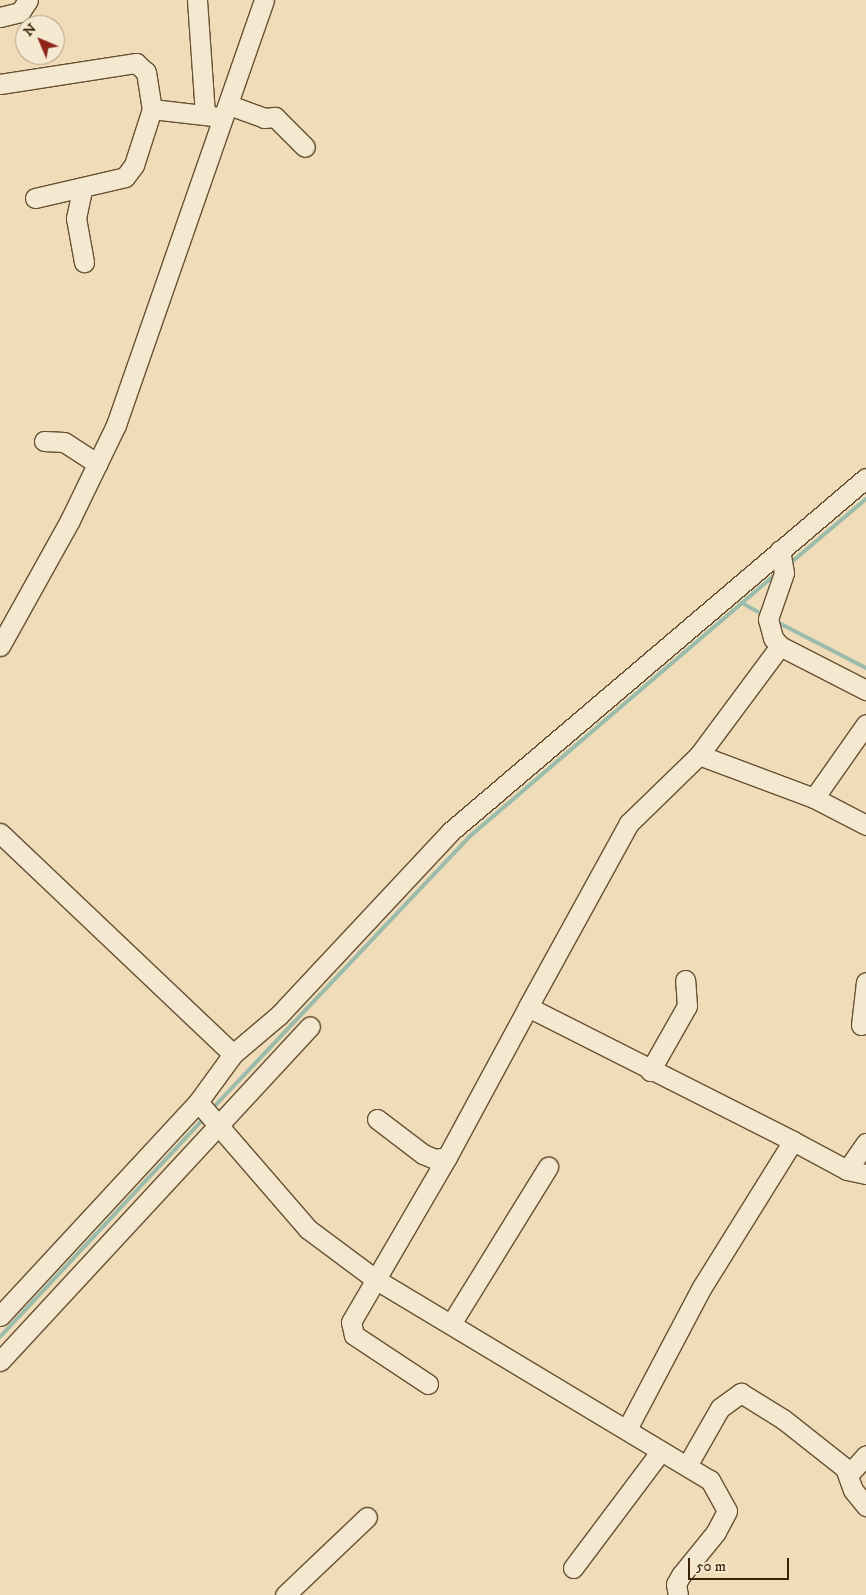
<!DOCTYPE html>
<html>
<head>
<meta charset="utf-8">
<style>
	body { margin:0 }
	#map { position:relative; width:866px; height:1595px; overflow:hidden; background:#f0dcb8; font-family:"IM FELL DW Pica",serif }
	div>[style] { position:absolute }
	.stream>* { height:4px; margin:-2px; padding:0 2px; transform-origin:2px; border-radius:2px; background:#9bbcab }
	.roads { filter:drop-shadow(1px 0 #675132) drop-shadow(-1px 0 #675132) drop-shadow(0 1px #675132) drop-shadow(0 -1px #675132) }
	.minor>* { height:19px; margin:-9.5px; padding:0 9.5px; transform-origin:9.5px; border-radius:9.5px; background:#f5e8d1 }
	span { translate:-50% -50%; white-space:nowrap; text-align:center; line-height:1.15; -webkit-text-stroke:4px #f5e8d1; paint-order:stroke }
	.north { position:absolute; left:15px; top:15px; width:50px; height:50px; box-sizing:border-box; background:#f5e8d1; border:1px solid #aa9980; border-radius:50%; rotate:315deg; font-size:14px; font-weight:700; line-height:20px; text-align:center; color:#392306 }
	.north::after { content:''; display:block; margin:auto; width:18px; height:22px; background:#8f2418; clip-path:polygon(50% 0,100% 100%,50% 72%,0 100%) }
	.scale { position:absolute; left:688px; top:1558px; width:101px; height:22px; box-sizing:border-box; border:2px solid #392306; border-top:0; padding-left:6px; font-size:15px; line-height:18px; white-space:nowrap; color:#392306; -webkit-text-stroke:4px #f5e8d1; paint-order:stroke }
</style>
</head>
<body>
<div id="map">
	<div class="stream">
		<i style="left:794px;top:560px;width:94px;rotate:-40.3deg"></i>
		<i style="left:742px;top:603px;width:18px;rotate:29deg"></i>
		<i style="left:779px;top:623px;width:98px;rotate:27.3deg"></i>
		<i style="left:211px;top:1110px;width:376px;rotate:-46.6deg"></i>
		<i style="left:469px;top:837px;width:401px;rotate:-40.6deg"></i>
		<i style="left:0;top:1337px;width:301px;rotate:-47deg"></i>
	</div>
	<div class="roads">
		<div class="minor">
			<i style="left:197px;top:0;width:114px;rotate:86deg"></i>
			<i style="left:0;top:17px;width:21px;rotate:-14deg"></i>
			<i style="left:20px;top:12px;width:14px;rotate:-56deg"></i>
			<i style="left:0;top:84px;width:138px;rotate:-8.8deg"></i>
			<i style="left:136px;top:63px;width:13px;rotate:42deg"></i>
			<i style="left:146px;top:72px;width:37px;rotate:81deg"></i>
			<i style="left:152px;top:109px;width:68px;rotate:6.7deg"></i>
			<i style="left:229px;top:105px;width:37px;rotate:20deg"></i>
			<i style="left:264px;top:118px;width:11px;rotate:-5deg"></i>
			<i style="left:275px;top:117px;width:42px;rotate:45deg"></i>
			<i style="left:82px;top:190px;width:29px;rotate:102deg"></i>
			<i style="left:76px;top:218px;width:45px;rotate:79.7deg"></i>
			<i style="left:35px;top:198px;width:92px;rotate:-13.1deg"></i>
			<i style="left:125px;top:177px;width:15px;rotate:-53deg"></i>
			<i style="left:134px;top:165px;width:59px;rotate:-72.2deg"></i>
			<i style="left:44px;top:441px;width:20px;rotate:3deg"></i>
			<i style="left:64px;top:442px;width:40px;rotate:32.9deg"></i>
			<i style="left:780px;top:550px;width:23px;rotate:80deg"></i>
			<i style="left:784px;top:573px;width:49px;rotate:109.2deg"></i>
			<i style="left:768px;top:619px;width:20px;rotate:75deg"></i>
			<i style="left:773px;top:638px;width:11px;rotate:49deg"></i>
			<i style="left:780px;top:646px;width:97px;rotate:27.1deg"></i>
			<i style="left:0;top:646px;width:144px;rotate:-60.9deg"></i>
			<i style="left:70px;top:520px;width:106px;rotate:-64.2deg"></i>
			<i style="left:116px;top:425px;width:450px;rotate:-70.8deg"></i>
			<i style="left:780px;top:646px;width:136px;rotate:126.6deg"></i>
			<i style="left:699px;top:755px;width:98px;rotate:135.8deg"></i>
			<i style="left:629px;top:823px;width:210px;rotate:118.8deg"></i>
			<i style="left:528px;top:1007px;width:297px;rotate:26.8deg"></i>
			<i style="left:699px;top:755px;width:123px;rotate:20.5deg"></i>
			<i style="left:814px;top:798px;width:59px;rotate:27.4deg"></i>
			<i style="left:814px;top:798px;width:90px;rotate:-54.9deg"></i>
			<i style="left:0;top:833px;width:321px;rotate:43.5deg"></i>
			<i style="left:861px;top:1025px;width:43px;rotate:-83.4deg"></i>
			<i style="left:650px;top:1071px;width:75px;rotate:-60.4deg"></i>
			<i style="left:687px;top:1006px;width:26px;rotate:-94deg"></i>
			<i style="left:198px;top:1102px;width:168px;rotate:49.1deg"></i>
			<i style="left:308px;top:1229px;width:84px;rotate:36.7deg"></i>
			<i style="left:375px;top:1279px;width:391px;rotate:31deg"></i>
			<i style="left:710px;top:1480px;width:35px;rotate:61deg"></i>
			<i style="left:727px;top:1511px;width:24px;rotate:118deg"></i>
			<i style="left:716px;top:1532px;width:55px;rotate:129.1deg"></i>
			<i style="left:681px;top:1575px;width:10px;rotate:119deg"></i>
			<i style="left:676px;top:1584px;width:11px;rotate:80deg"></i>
			<i style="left:377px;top:1119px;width:58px;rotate:37.3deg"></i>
			<i style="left:423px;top:1154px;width:13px;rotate:23deg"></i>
			<i style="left:435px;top:1159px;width:12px;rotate:-9deg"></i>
			<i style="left:847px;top:1170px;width:33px;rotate:-55deg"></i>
			<i style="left:0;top:1316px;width:292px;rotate:-47.2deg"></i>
			<i style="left:198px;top:1102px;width:59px;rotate:-53.9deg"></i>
			<i style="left:233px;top:1054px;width:60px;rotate:-40.3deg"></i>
			<i style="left:279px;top:1015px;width:250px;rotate:-46.9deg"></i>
			<i style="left:450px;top:832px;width:546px;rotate:-40.4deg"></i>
			<i style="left:451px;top:1324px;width:185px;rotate:-58.3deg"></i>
			<i style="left:0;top:1361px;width:456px;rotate:-47.2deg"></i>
			<i style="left:428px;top:1384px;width:89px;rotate:-146.5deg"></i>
			<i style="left:354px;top:1335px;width:13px;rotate:-103deg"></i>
			<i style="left:351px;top:1322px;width:191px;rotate:-59.8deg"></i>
			<i style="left:447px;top:1157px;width:170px;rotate:-61.6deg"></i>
			<i style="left:627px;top:1429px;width:161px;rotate:-62.2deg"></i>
			<i style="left:702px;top:1287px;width:172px;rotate:-58.1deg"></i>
			<i style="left:793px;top:1141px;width:61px;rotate:28.2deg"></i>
			<i style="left:847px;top:1170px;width:19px;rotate:12deg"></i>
			<i style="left:688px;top:1464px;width:64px;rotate:-60.3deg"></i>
			<i style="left:720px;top:1408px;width:26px;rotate:-36deg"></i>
			<i style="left:741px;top:1393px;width:49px;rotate:31.8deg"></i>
			<i style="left:783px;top:1419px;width:79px;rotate:38.3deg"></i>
			<i style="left:845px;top:1468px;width:23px;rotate:70deg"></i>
			<i style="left:853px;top:1490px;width:21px;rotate:51deg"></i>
			<i style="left:850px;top:1473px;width:24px;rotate:-48deg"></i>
			<i style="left:573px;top:1568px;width:146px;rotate:-53.1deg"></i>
			<i style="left:285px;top:1595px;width:113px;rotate:-43.6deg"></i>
		</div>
	</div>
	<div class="north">N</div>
	<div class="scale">50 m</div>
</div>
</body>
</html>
